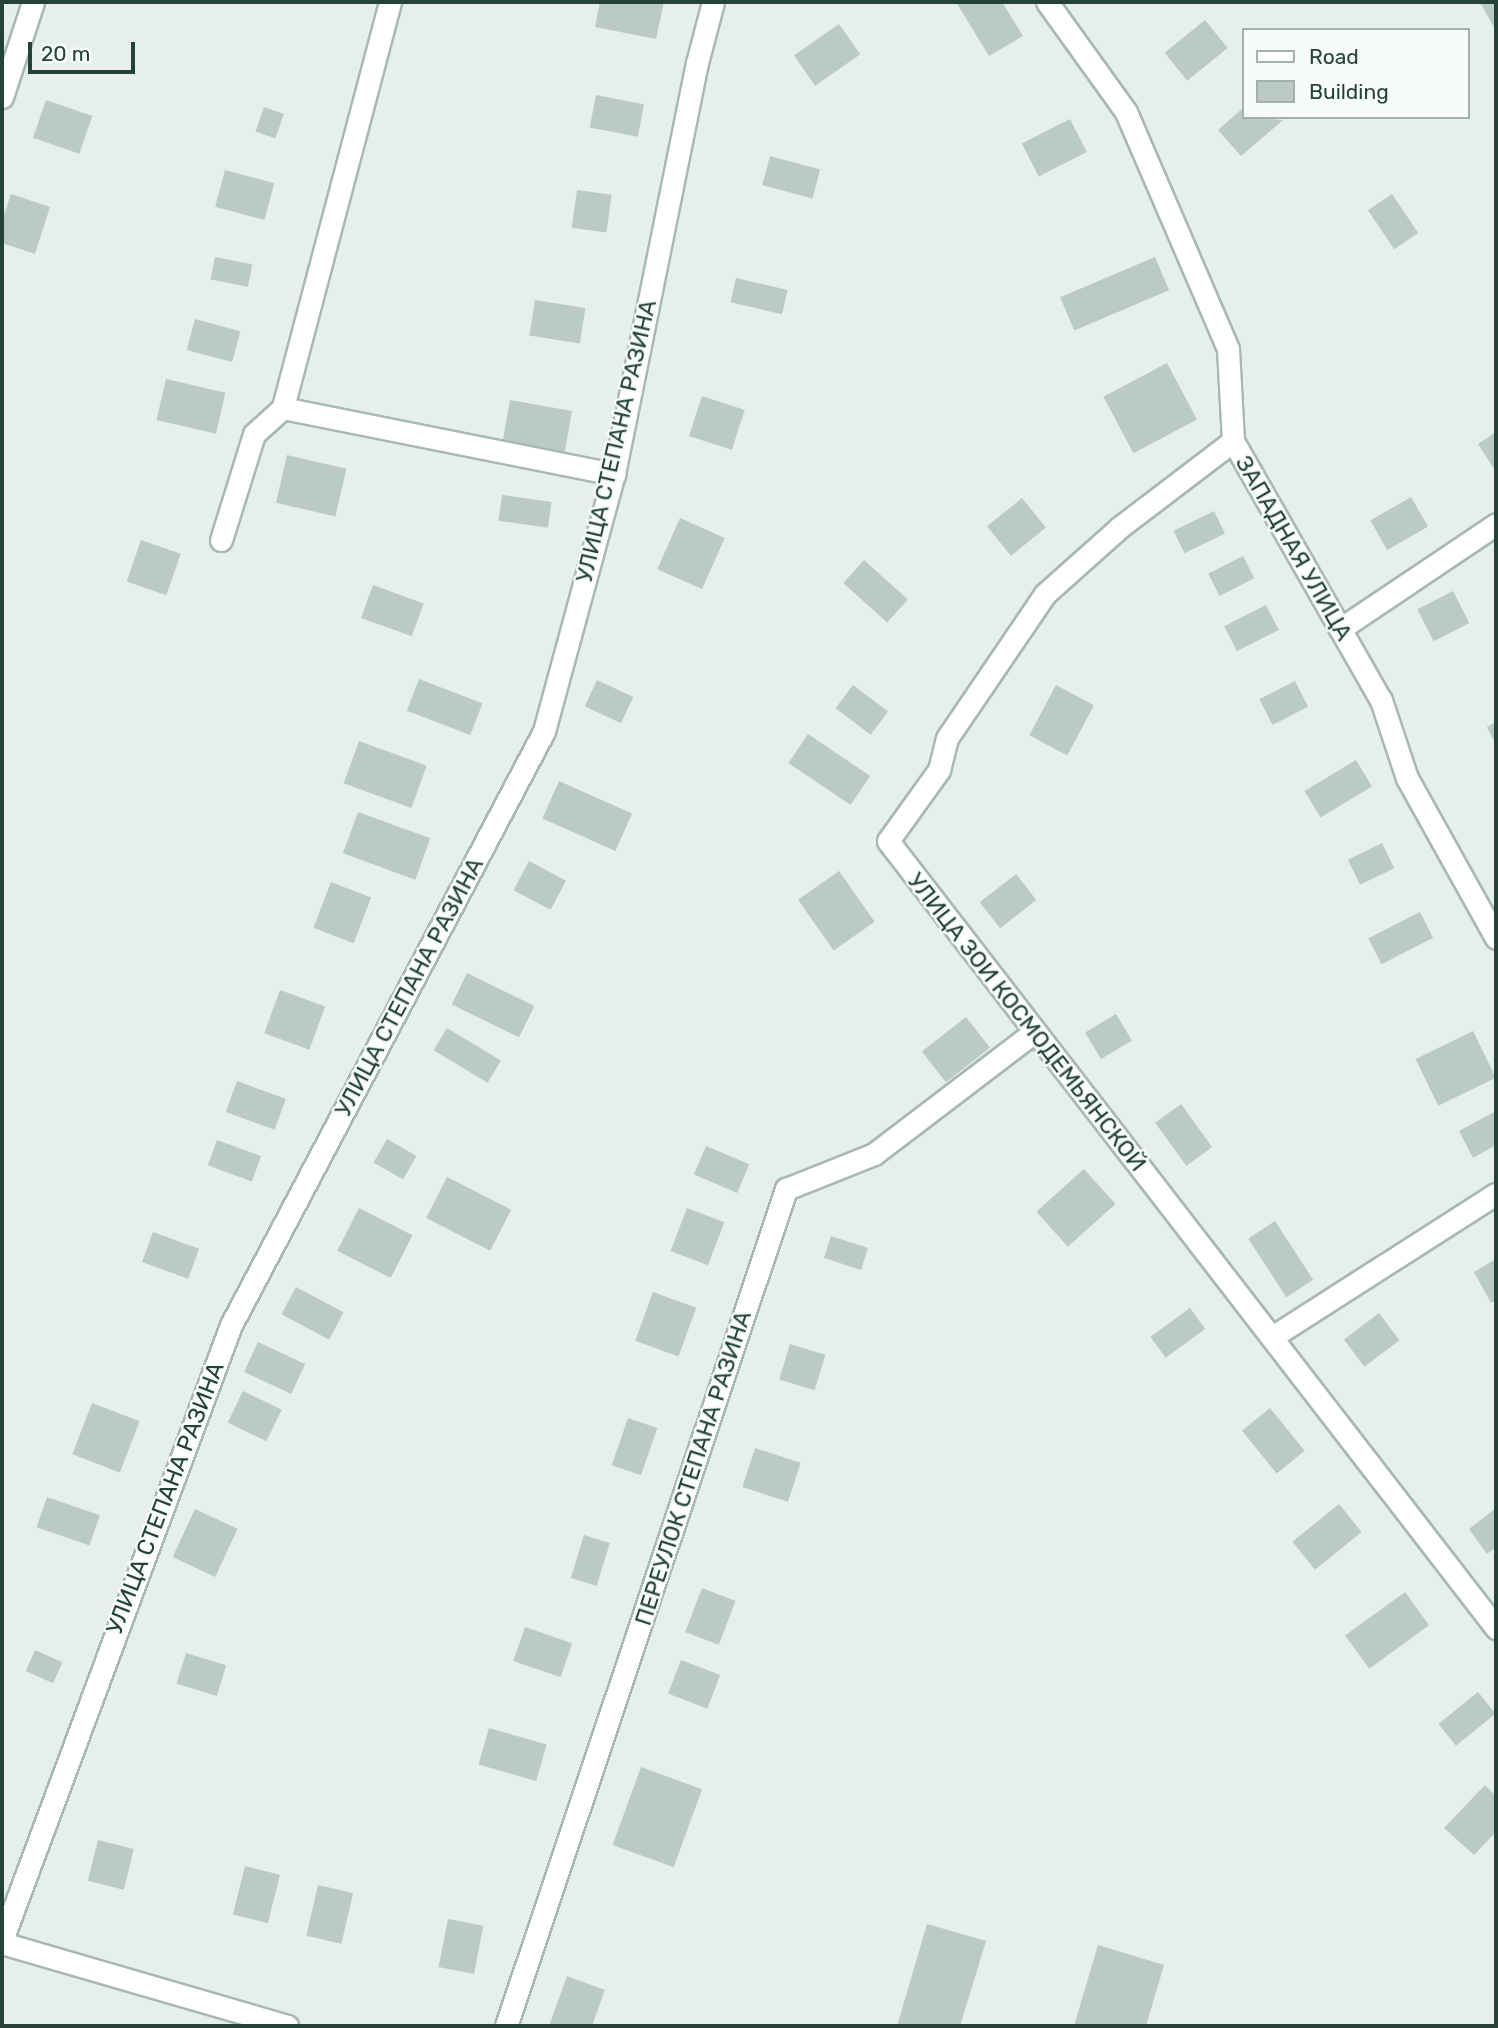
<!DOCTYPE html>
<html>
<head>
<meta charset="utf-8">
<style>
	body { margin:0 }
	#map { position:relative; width:1498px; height:2028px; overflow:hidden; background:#e6efeb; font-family:Rubik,sans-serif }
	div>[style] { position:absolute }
	.building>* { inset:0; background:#bbcac4; transform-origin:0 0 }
	.roads { filter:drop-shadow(2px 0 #a8b8b2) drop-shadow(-2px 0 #a8b8b2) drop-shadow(0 2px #a8b8b2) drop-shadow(0 -2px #a8b8b2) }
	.minor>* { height:21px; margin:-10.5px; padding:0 10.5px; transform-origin:10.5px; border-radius:10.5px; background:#fff }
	span { translate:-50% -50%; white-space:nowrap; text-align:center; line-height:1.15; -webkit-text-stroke:5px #f7fbf9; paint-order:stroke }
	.street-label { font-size:23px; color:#24423a }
	.frame { position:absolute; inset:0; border:4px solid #24423a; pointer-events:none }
	.legend { position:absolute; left:1242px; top:28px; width:228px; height:91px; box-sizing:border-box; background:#f7fbf9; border:2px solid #a3b1ad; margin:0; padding:9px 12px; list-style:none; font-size:21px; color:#24423a }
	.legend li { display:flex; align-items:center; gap:14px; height:35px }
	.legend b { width:35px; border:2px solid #a3b1ad }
	.scale { position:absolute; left:28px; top:42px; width:107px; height:32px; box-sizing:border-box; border:4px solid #24423a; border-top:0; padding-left:9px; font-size:21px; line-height:24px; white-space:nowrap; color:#24423a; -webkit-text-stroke:5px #f7fbf9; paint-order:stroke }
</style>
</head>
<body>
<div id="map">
	<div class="building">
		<i style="clip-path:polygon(600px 2px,664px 2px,656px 39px,595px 27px)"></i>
		<i style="clip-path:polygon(956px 2px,1002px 2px,1023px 36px,989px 56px)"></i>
		<i style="clip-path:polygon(1480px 2px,1496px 2px,1496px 31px)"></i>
		<i style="left:1205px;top:20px;width:36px;height:52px;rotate:51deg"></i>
		<i style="left:839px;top:24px;width:37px;height:55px;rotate:55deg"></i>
		<i style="left:596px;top:95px;width:49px;height:33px;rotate:11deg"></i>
		<i style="left:46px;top:100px;width:49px;height:40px;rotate:19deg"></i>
		<i style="left:264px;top:107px;width:21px;height:26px;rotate:19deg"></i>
		<i style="clip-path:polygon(1244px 107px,1244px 117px,1283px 120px,1241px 156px,1218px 130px)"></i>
		<i style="left:1070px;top:119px;width:37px;height:54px;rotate:63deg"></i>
		<i style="left:770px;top:156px;width:52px;height:30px;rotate:15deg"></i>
		<i style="left:225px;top:170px;width:51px;height:38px;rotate:15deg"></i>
		<i style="left:577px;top:190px;width:35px;height:38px;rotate:8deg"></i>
		<i style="clip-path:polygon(11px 194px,50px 207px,35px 254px,2px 243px,2px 221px)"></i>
		<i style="left:1392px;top:194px;width:47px;height:29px;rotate:56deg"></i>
		<i style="left:215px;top:257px;width:38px;height:23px;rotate:11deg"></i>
		<i style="left:1155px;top:257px;width:36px;height:103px;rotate:67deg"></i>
		<i style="left:736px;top:278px;width:53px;height:25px;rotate:13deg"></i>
		<i style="left:535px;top:300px;width:51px;height:36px;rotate:9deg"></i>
		<i style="left:195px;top:319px;width:47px;height:32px;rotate:15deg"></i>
		<i style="left:1167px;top:363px;width:64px;height:72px;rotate:62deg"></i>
		<i style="left:166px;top:379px;width:61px;height:42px;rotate:13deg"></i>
		<i style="left:702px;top:396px;width:45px;height:42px;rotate:18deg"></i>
		<i style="left:510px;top:400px;width:63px;height:47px;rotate:10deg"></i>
		<i style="clip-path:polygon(1496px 432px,1496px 472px,1478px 444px)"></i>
		<i style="left:287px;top:455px;width:61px;height:49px;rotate:13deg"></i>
		<i style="left:502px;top:495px;width:50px;height:26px;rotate:8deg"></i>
		<i style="left:1411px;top:497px;width:34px;height:47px;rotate:60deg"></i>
		<i style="left:1022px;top:498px;width:38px;height:45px;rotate:51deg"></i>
		<i style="left:1214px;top:511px;width:25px;height:45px;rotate:64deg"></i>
		<i style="left:680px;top:518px;width:49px;height:56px;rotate:24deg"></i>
		<i style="left:141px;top:540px;width:42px;height:44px;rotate:19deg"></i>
		<i style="left:1243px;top:556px;width:25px;height:39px;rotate:63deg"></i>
		<i style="left:864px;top:560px;width:59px;height:31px;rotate:42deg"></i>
		<i style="left:373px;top:585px;width:54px;height:35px;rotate:20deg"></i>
		<i style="left:1453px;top:591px;width:36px;height:40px;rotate:63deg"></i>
		<i style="left:1266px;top:605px;width:28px;height:47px;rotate:63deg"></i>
		<i style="left:419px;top:679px;width:68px;height:34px;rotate:21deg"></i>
		<i style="left:597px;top:680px;width:40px;height:29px;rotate:25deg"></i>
		<i style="left:1295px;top:681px;width:29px;height:40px;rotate:63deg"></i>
		<i style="left:853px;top:685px;width:44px;height:29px;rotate:37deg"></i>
		<i style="left:1056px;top:685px;width:43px;height:57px;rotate:28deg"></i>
		<i style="clip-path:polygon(1496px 722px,1496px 745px,1487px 727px)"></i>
		<i style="left:808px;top:734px;width:75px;height:35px;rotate:34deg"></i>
		<i style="left:359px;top:741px;width:72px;height:45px;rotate:20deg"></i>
		<i style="left:1356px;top:760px;width:31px;height:60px;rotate:59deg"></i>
		<i style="left:559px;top:781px;width:80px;height:41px;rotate:24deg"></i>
		<i style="left:358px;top:812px;width:77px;height:44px;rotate:20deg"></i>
		<i style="left:1382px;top:843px;width:28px;height:38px;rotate:64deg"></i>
		<i style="left:529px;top:861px;width:42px;height:33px;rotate:28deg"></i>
		<i style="left:839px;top:871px;width:62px;height:50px;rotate:55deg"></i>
		<i style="left:1016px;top:874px;width:33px;height:46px;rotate:52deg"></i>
		<i style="left:331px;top:882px;width:43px;height:49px;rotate:21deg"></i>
		<i style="left:1420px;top:912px;width:29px;height:58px;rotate:63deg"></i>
		<i style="left:467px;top:973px;width:75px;height:35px;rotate:26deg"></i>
		<i style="left:280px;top:990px;width:48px;height:46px;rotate:20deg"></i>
		<i style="left:1116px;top:1014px;width:31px;height:36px;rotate:59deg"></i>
		<i style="left:966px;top:1017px;width:39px;height:56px;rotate:52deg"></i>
		<i style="left:447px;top:1028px;width:63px;height:26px;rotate:31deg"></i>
		<i style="left:1473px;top:1031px;width:52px;height:64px;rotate:64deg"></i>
		<i style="left:237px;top:1081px;width:52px;height:33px;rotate:20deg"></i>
		<i style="left:1181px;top:1104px;width:53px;height:32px;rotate:54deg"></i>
		<i style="clip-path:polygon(1496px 1111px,1496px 1145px,1473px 1158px,1459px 1131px)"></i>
		<i style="left:387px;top:1139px;width:34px;height:27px;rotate:30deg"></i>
		<i style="left:217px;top:1140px;width:47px;height:27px;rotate:20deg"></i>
		<i style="left:706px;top:1146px;width:47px;height:31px;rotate:23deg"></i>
		<i style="left:1084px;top:1169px;width:47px;height:64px;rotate:48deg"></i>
		<i style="left:447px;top:1177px;width:72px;height:46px;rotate:27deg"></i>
		<i style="left:359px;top:1208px;width:60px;height:48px;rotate:27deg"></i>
		<i style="left:687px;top:1208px;width:40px;height:46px;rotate:21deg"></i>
		<i style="left:1275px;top:1221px;width:70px;height:32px;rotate:57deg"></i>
		<i style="left:153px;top:1232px;width:49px;height:32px;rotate:20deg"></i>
		<i style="left:831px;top:1236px;width:39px;height:23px;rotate:18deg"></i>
		<i style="clip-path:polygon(1496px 1259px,1496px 1300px,1491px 1303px,1474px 1272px)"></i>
		<i style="left:296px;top:1287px;width:54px;height:31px;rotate:28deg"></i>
		<i style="left:653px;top:1292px;width:46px;height:52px;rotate:20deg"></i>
		<i style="left:1190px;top:1308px;width:26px;height:49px;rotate:54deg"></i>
		<i style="left:1379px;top:1313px;width:34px;height:44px;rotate:53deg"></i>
		<i style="left:258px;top:1342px;width:52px;height:33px;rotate:25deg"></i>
		<i style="left:790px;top:1344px;width:37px;height:37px;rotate:17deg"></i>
		<i style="left:243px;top:1391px;width:43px;height:35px;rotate:26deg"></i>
		<i style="left:92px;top:1403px;width:51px;height:55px;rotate:21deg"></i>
		<i style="left:1270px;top:1408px;width:55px;height:36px;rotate:51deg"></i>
		<i style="left:628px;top:1418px;width:31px;height:50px;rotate:19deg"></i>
		<i style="left:755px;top:1448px;width:48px;height:41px;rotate:18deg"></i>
		<i style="left:47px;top:1497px;width:56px;height:32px;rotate:19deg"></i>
		<i style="left:1339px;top:1504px;width:36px;height:60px;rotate:51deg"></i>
		<i style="clip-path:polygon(1496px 1508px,1496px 1547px,1487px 1554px,1469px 1529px)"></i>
		<i style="left:195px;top:1509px;width:47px;height:53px;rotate:25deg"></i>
		<i style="left:584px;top:1535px;width:27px;height:45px;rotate:17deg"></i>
		<i style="left:702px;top:1588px;width:36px;height:47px;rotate:21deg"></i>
		<i style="left:1405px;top:1592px;width:41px;height:74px;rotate:54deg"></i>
		<i style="left:525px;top:1627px;width:50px;height:36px;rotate:19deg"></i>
		<i style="left:35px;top:1650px;width:30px;height:23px;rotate:24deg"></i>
		<i style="left:186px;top:1653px;width:42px;height:32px;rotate:17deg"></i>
		<i style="left:681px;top:1660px;width:42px;height:36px;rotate:21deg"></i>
		<i style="left:1478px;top:1692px;width:28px;height:51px;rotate:51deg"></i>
		<i style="left:489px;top:1728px;width:60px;height:38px;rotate:16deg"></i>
		<i style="left:641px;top:1767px;width:65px;height:83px;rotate:20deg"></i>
		<i style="clip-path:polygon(1485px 1785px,1496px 1796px,1496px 1832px,1474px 1855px,1444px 1828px)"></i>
		<i style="left:98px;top:1840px;width:37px;height:42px;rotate:14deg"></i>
		<i style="left:245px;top:1866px;width:36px;height:50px;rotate:14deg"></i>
		<i style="left:318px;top:1885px;width:36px;height:52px;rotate:13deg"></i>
		<i style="left:448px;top:1919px;width:36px;height:49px;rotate:11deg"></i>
		<i style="clip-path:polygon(927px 1924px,986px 1941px,960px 2026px,897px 2026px)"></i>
		<i style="clip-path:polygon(1098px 1945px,1164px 1965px,1146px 2026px,1074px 2026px)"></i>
		<i style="clip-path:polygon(567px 1976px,605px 1990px,592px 2026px,549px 2026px)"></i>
	</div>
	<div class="roads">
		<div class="minor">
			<i style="left:390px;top:2px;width:420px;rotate:104.8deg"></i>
			<i style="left:283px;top:408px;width:338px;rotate:11.3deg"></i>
			<i style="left:1047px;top:2px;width:135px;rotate:54.3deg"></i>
			<i style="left:1126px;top:112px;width:258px;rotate:66.7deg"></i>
			<i style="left:1228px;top:349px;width:92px;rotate:86.9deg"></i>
			<i style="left:1233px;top:441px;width:298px;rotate:60.3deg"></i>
			<i style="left:1381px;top:700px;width:82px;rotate:71.6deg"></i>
			<i style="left:1407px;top:778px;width:183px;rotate:60.9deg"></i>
			<i style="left:2px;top:97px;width:100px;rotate:-71.9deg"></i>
			<i style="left:1233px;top:441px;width:143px;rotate:142.7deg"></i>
			<i style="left:1119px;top:528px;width:99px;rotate:138.3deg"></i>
			<i style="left:1045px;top:594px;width:174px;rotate:124.2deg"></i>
			<i style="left:947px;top:738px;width:33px;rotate:104deg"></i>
			<i style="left:939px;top:770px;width:87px;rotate:125.7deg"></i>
			<i style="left:888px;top:841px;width:995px;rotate:52.31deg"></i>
			<i style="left:221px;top:540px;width:111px;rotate:-72.7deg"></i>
			<i style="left:254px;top:434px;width:39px;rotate:-42deg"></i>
			<i style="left:1340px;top:629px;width:188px;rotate:-33.9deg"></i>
			<i style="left:1272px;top:1337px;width:266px;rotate:-32.6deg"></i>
			<i style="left:2px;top:1940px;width:656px;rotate:-69.58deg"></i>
			<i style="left:231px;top:1325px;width:671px;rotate:-62.21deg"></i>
			<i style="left:544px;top:731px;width:266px;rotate:-74.8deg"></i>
			<i style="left:614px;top:474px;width:419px;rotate:-78.6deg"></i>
			<i style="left:697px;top:63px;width:63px;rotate:-75.3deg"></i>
			<i style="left:2px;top:1943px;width:297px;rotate:16.2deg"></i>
			<i style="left:506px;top:2026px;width:883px;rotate:-71.5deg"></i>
			<i style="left:786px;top:1189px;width:95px;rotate:-21.7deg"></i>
			<i style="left:874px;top:1154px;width:201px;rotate:-37.3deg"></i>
		</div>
	</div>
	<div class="street-label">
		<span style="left:616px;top:441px;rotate:-77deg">УЛИЦА СТЕПАНА РАЗИНА</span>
		<span style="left:1294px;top:548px;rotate:60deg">ЗАПАДНАЯ УЛИЦА</span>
		<span style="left:409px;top:987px;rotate:-62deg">УЛИЦА СТЕПАНА РАЗИНА</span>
		<span style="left:1027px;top:1022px;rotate:52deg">УЛИЦА ЗОИ КОСМОДЕМЬЯНСКОЙ</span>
		<span style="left:693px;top:1468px;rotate:-72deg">ПЕРЕУЛОК СТЕПАНА РАЗИНА</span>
		<span style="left:165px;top:1498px;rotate:-69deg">УЛИЦА СТЕПАНА РАЗИНА</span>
	</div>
	<div class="frame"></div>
	<ul class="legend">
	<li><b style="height:9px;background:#fff"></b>Road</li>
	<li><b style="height:19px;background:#bbcac4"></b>Building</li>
	</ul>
	<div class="scale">20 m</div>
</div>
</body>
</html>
